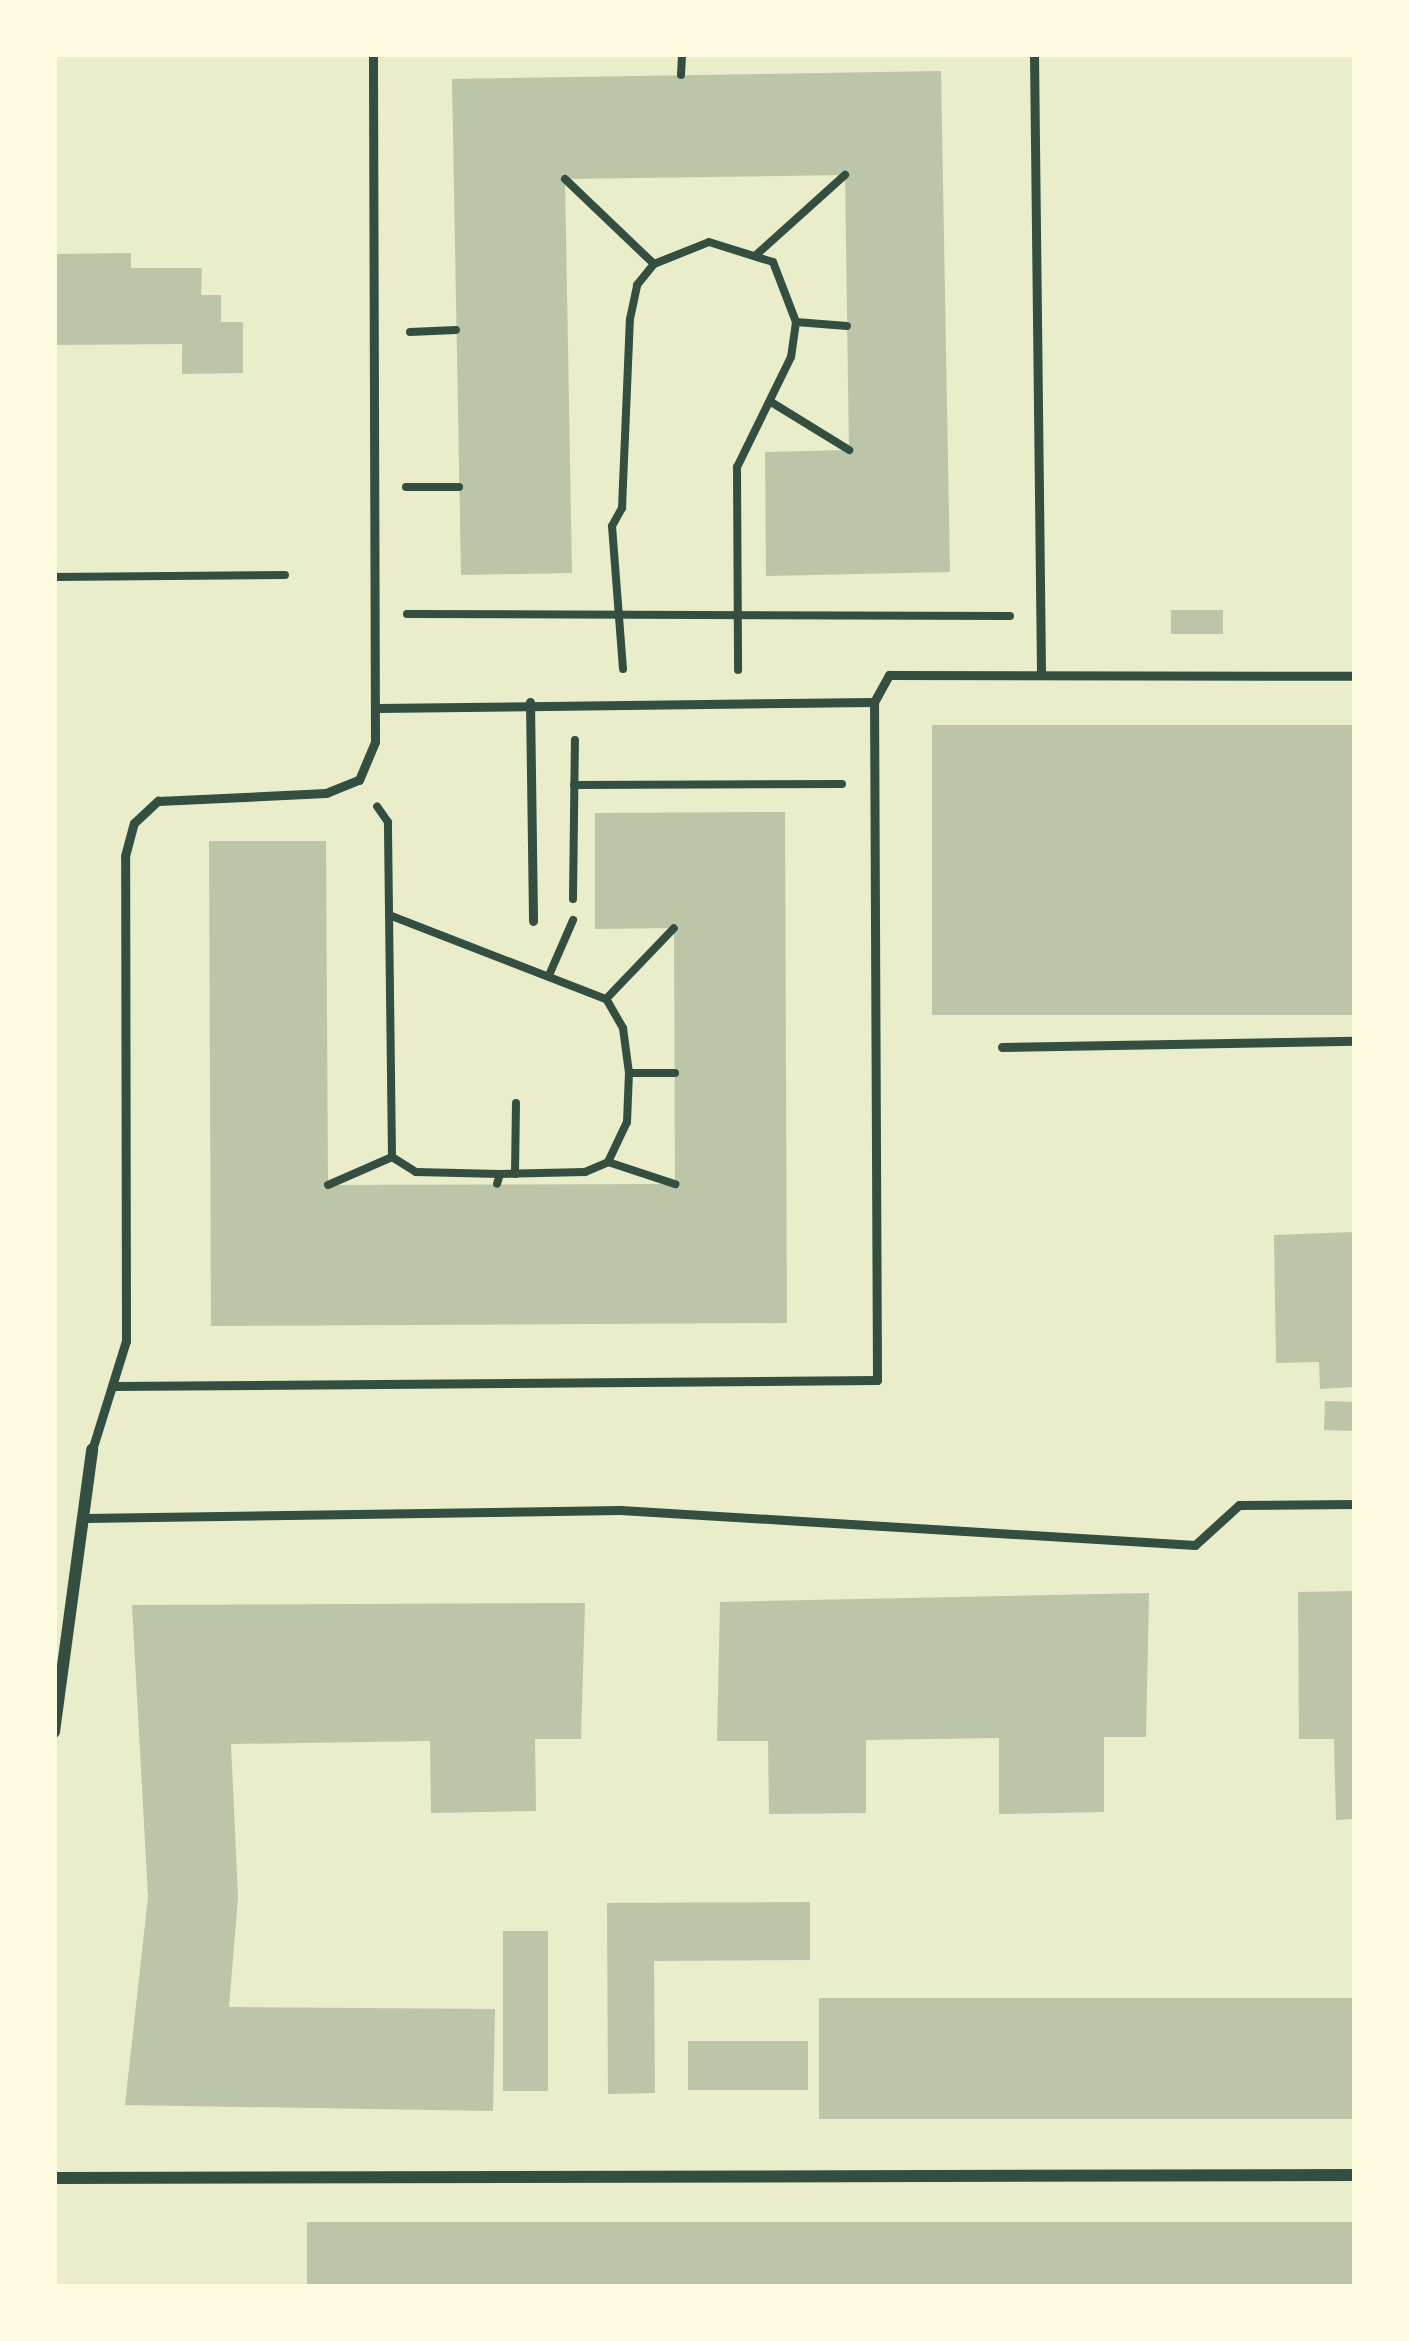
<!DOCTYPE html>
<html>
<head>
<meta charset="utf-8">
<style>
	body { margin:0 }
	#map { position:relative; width:1409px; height:2341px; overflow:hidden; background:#e9edc9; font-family:"Space Grotesk",sans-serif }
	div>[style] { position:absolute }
	.building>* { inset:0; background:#bcc5a7; transform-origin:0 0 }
	.path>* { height:8px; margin:-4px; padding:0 4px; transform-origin:4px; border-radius:4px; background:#344e41 }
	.service>* { height:9px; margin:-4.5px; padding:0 4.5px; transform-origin:4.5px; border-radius:4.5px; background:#344e41 }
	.minor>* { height:12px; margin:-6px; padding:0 6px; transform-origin:6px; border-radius:6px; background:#344e41 }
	span { translate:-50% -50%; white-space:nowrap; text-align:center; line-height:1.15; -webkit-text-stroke:10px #fefae0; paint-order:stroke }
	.frame { position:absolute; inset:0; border:57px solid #fefae0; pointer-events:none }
</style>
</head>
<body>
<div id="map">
	<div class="building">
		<i style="clip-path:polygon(941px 71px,950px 572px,766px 576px,765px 452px,849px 450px,845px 175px,565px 179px,572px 573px,461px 575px,452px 79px)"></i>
		<i style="clip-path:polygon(131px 253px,131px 268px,202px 268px,201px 295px,221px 295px,221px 322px,243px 322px,243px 373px,182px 374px,182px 344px,54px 345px,54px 254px)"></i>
		<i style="left:1223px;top:610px;width:24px;height:52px;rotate:90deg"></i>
		<i style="left:1355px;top:725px;width:290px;height:423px;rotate:90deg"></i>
		<i style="clip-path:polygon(785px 812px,787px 1323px,211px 1326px,209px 841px,326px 841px,328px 1185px,675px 1184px,674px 928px,595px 929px,595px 813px)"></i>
		<i style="clip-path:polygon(1355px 1232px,1355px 1387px,1320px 1389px,1319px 1362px,1276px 1363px,1274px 1235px)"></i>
		<i style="left:1325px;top:1401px;width:30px;height:29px;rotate:2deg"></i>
		<i style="clip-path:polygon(1355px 1591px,1355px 1819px,1336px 1820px,1334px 1739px,1299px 1739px,1298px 1592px)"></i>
		<i style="clip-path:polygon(1149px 1593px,1146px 1737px,1104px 1737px,1104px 1812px,999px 1814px,999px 1738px,866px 1740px,866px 1813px,769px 1814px,768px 1741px,717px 1741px,720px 1602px)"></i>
		<i style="clip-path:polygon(585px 1603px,581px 1739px,535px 1739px,536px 1811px,431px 1813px,430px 1741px,231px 1744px,238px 1897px,229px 2007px,495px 2009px,493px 2111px,125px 2105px,148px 1897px,132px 1605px)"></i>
		<i style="clip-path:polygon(810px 1902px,810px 1960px,654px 1961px,655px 2093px,608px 2094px,607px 1903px)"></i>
		<i style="left:548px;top:1931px;width:160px;height:45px;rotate:90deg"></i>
		<i style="left:1355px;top:1998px;width:121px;height:536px;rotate:90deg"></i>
		<i style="left:808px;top:2041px;width:49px;height:120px;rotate:90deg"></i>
		<i style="left:1355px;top:2222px;width:65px;height:1048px;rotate:90deg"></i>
	</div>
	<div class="path">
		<i style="left:681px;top:75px;width:21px;rotate:-87deg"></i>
		<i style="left:565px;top:179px;width:123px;rotate:43.7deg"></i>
		<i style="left:756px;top:255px;width:120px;rotate:-42deg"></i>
		<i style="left:796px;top:322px;width:51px;rotate:4.5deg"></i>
		<i style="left:410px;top:332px;width:46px;rotate:-2.5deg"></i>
		<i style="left:771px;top:402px;width:92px;rotate:31.6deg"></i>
		<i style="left:406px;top:487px;width:53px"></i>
		<i style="left:54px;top:577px;width:231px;rotate:-0.5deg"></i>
		<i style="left:407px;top:614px;width:603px;rotate:0.19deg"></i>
		<i style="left:623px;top:669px;width:143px;rotate:-94.4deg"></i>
		<i style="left:612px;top:526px;width:21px;rotate:-61deg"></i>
		<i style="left:622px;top:508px;width:189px;rotate:-87.6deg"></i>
		<i style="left:630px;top:319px;width:35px;rotate:-78deg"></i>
		<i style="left:637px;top:285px;width:27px;rotate:-51deg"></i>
		<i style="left:654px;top:264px;width:59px;rotate:-21.8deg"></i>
		<i style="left:709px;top:242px;width:67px;rotate:17.4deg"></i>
		<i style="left:773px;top:262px;width:64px;rotate:69deg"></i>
		<i style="left:796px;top:322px;width:35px;rotate:98deg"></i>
		<i style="left:791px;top:357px;width:123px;rotate:116.1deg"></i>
		<i style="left:737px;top:467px;width:203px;rotate:89.7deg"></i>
		<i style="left:574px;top:785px;width:268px;rotate:-0.2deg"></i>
		<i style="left:573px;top:899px;width:159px;rotate:-89.3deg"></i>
		<i style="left:389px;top:915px;width:233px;rotate:21.2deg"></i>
		<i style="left:550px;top:973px;width:58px;rotate:-66.5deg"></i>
		<i style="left:629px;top:1073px;width:45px;rotate:-97.6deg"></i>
		<i style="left:623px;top:1028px;width:34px;rotate:-120deg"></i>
		<i style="left:606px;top:999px;width:98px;rotate:-46.2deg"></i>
		<i style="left:392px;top:1157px;width:28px;rotate:32deg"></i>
		<i style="left:416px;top:1172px;width:84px;rotate:1.4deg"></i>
		<i style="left:500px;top:1174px;width:10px;rotate:107deg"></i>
		<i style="left:608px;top:1162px;width:44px;rotate:-64.6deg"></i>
		<i style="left:627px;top:1122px;width:49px;rotate:-87.7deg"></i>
		<i style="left:629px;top:1073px;width:46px"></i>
		<i style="left:500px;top:1174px;width:85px;rotate:-1.3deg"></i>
		<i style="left:585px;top:1172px;width:25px;rotate:-23deg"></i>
		<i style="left:608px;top:1162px;width:71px;rotate:18.2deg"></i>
		<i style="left:515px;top:1174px;width:71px;rotate:-89.2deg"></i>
		<i style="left:328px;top:1185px;width:70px;rotate:-23.6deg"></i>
		<i style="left:392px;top:1157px;width:335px;rotate:-90.7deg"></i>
		<i style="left:388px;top:822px;width:19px;rotate:-125deg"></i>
	</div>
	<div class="service">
		<i style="left:1034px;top:54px;width:620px;rotate:89.35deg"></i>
		<i style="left:530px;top:702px;width:219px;rotate:89.2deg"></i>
		<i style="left:377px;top:708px;width:497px;rotate:-0.7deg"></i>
		<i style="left:874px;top:702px;width:31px;rotate:-61deg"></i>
		<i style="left:889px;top:675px;width:466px;rotate:0.1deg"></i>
		<i style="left:1002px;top:1047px;width:353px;rotate:-1deg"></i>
		<i style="left:113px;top:1386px;width:764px;rotate:-0.45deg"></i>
		<i style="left:877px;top:1380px;width:678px;rotate:-90.25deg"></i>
		<i style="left:92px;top:1450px;width:114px;rotate:-72.7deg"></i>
		<i style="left:126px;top:1341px;width:485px;rotate:-90.1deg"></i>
		<i style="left:125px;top:856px;width:34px;rotate:-75deg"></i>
		<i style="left:134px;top:823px;width:33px;rotate:-43deg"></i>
		<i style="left:158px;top:801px;width:168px;rotate:-2.7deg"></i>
		<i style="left:326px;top:793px;width:35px;rotate:-22deg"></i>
		<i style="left:359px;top:780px;width:41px;rotate:-67.2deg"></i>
		<i style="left:375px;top:742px;width:688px;rotate:-90.17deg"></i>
		<i style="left:85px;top:1518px;width:535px;rotate:-0.86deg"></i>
		<i style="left:620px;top:1510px;width:576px;rotate:3.48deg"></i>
		<i style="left:1195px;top:1545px;width:59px;rotate:-42.3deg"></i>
		<i style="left:1239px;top:1505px;width:116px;rotate:-0.5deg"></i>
	</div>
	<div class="minor">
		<i style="left:54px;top:1732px;width:285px;rotate:-82.3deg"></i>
		<i style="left:54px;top:2178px;width:1301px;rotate:-0.13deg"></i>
	</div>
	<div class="frame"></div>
</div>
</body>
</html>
